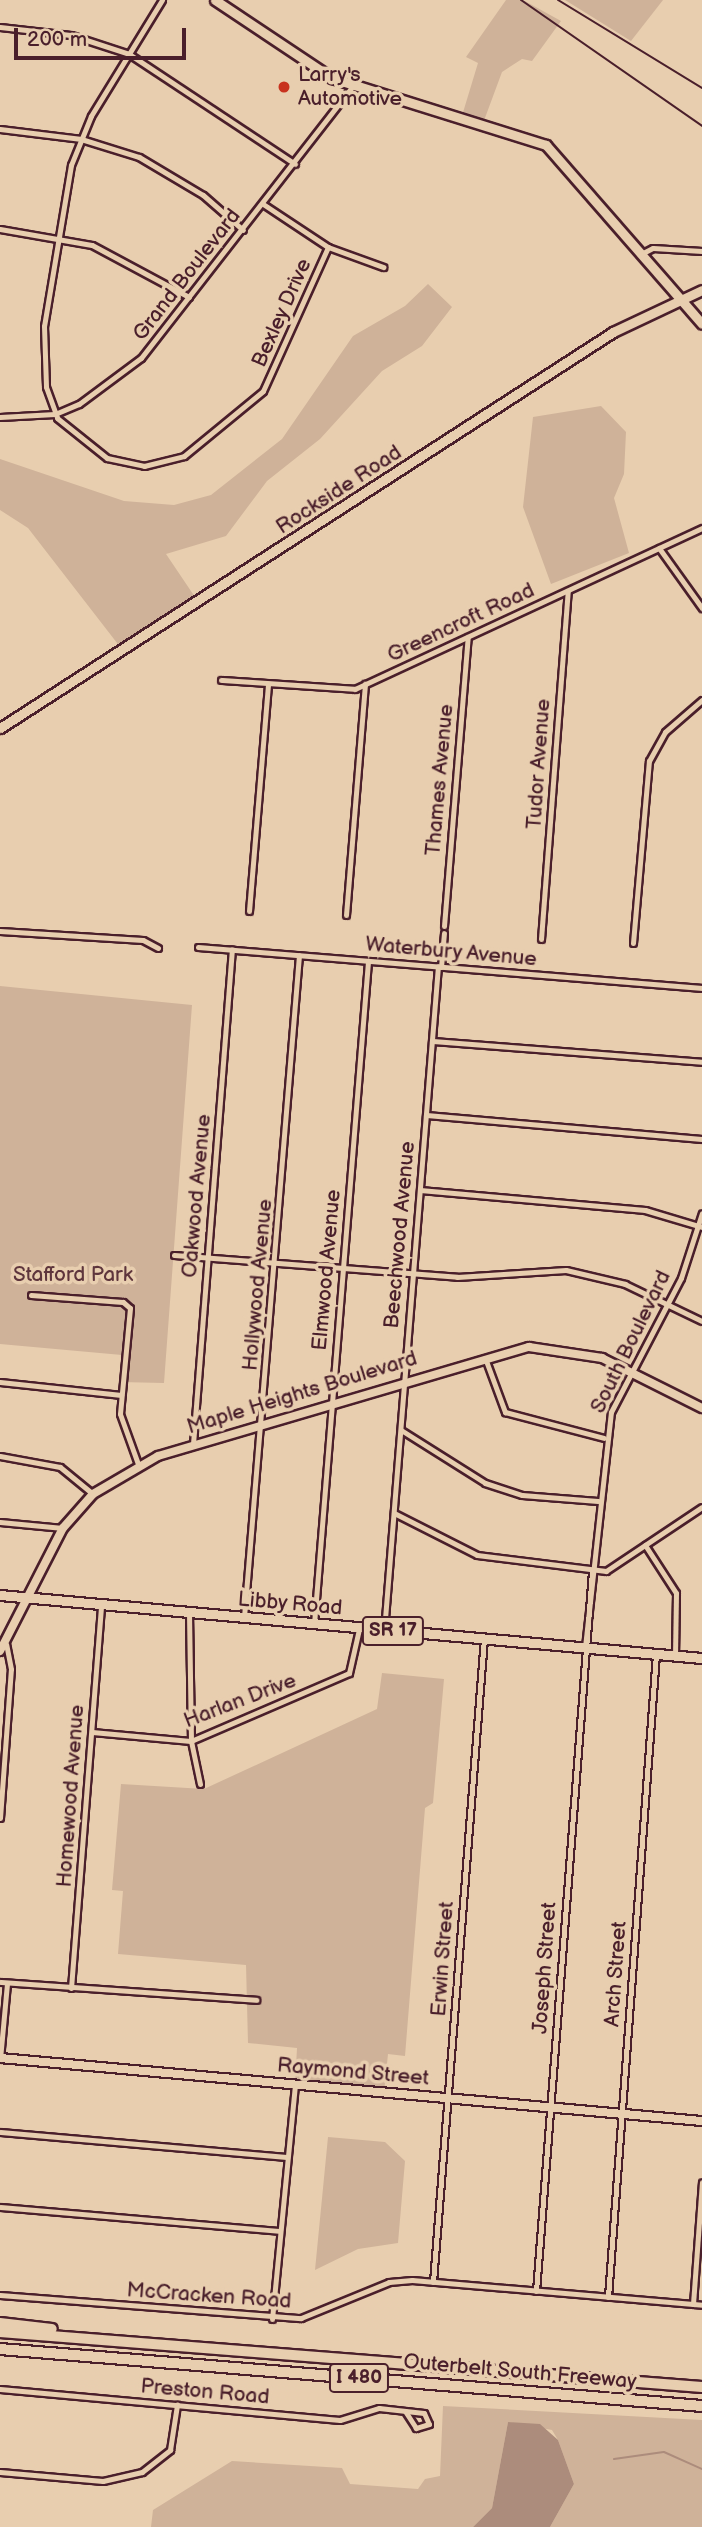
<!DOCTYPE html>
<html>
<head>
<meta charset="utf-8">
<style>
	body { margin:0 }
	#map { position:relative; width:702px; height:2527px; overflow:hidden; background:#e8ceaf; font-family:"Balsamiq Sans",sans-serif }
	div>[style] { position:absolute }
	.green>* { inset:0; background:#cfb299 }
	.water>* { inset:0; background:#ac8c7c }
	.stream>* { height:2px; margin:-1px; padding:0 1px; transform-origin:1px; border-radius:1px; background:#ac8c7c }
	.roads { filter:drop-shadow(2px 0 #4a1f2b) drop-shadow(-2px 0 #4a1f2b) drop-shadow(0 2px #4a1f2b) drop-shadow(0 -2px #4a1f2b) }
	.street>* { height:5px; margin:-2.5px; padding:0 2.5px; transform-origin:2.5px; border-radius:2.5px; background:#e8ceaf }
	.secondary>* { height:8px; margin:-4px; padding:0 4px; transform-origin:4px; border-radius:4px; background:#e8ceaf }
	.primary>* { height:9px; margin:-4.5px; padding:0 4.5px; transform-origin:4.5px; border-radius:4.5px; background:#e8ceaf }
	.highway>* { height:10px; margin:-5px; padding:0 5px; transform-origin:5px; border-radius:5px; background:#e8ceaf }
	.rail>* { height:2px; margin:-1px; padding:0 1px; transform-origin:1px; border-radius:1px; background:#4a1f2b }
	.dots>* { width:19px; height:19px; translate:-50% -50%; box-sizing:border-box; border:4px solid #e8ceaf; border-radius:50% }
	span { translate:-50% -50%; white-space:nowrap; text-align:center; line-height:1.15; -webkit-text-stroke:7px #e8ceaf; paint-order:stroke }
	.shield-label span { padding:2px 5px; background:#e8ceaf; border:2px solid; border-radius:5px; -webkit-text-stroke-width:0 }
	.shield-label { font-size:19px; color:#4a1f2b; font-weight:700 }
	.poi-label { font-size:21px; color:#4a1f2b }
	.left { translate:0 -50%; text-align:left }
	.street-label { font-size:21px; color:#4a1f2b }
	.park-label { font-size:21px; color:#5e353c }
	.scale { position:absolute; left:14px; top:28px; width:172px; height:32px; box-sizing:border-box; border:4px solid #4a1f2b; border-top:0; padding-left:9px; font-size:21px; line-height:24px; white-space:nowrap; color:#4a1f2b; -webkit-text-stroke:5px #e8ceaf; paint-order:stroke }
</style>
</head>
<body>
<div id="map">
	<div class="green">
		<i style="clip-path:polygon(506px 0,523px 0,561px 21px,532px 61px,522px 59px,502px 72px,482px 126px,461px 119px,478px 63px,466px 57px)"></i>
		<i style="clip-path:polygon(565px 0,663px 0,631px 41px)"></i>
		<i style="clip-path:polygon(428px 284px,452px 307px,422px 346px,382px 371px,320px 439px,267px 481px,226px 536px,166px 554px,199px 603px,124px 652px,28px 528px,0 510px,0 459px,124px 501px,174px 505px,211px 495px,282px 439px,353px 336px,405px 306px)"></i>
		<i style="clip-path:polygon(601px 406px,626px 432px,624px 474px,614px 498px,629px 553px,551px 584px,523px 507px,533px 417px)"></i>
		<i style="clip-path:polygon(0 986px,192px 1005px,164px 1383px,120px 1382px,122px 1355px,0 1344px)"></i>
		<i style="clip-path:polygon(382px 1673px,444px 1679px,433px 1803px,425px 1808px,405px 2056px,388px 2054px,384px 2093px,295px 2085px,297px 2048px,248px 2043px,246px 1965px,118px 1954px,123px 1891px,112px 1890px,121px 1784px,204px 1789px,377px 1709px)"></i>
		<i style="clip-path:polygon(328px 2137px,385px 2142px,405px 2161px,398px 2243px,358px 2249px,315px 2270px)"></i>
		<i style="clip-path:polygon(443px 2406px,702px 2420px,702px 2527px,550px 2527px,574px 2484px,558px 2440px,552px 2430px,508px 2422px,492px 2508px,473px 2527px,151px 2527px,153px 2510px,232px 2461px,342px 2468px,350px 2484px,418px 2489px,425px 2479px,440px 2476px)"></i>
	</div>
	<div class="water">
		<i style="clip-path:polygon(508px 2422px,540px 2424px,558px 2440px,574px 2484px,550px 2527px,473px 2527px,492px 2508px)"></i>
	</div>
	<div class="stream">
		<i style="left:614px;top:2459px;width:50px;rotate:-8deg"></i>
		<i style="left:664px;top:2452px;width:42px;rotate:24.1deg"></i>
	</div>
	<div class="roads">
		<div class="street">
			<i style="left:162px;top:0;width:136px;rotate:121.5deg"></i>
			<i style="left:91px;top:116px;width:53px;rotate:112.2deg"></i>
			<i style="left:71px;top:165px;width:163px;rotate:99.5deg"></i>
			<i style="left:44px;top:326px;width:61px;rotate:88.1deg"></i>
			<i style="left:46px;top:387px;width:33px;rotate:70deg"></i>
			<i style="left:57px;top:418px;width:64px;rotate:38.7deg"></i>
			<i style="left:107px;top:458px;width:38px;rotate:12deg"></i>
			<i style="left:144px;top:466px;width:41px;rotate:-14deg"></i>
			<i style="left:184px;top:456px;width:102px;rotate:-39.4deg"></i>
			<i style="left:263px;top:391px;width:158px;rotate:-65.7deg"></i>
			<i style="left:0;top:27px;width:71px;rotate:6.4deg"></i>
			<i style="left:71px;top:35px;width:61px;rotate:18.1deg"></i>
			<i style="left:129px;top:54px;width:199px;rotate:33.5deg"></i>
			<i style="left:0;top:129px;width:82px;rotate:7deg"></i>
			<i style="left:81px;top:139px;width:61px;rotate:17.2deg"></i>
			<i style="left:139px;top:157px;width:74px;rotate:30.7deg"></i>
			<i style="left:203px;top:195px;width:53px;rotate:41.2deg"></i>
			<i style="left:263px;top:204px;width:78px;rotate:33.5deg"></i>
			<i style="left:328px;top:247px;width:59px;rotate:20deg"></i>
			<i style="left:0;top:229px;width:93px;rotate:9.9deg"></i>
			<i style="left:92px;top:245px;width:110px;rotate:28.2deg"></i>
			<i style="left:641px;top:254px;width:13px;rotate:-27deg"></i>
			<i style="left:653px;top:248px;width:49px;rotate:3.5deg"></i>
			<i style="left:0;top:417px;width:55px;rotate:-3.1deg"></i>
			<i style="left:55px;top:414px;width:26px;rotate:-23deg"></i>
			<i style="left:79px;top:404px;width:77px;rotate:-36.6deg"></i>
			<i style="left:141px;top:358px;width:345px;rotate:-52.1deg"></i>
			<i style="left:659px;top:548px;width:74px;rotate:54.4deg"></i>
			<i style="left:221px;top:680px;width:134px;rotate:3.8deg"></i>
			<i style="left:355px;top:689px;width:383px;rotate:-24.9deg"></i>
			<i style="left:249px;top:911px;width:228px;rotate:-85.2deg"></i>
			<i style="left:346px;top:915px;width:232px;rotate:-85.3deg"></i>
			<i style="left:444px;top:926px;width:290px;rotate:-85.3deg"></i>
			<i style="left:0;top:931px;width:143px;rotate:3.6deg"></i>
			<i style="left:143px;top:940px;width:17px;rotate:28deg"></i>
			<i style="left:541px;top:939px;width:349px;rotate:-85.6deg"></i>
			<i style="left:633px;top:943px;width:183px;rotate:-85deg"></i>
			<i style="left:649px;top:761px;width:33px;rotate:-61deg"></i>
			<i style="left:665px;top:732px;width:49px;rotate:-40.9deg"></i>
			<i style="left:198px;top:947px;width:506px;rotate:4.65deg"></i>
			<i style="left:441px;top:967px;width:34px;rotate:-85deg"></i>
			<i style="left:432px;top:1041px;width:271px;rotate:4.4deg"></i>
			<i style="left:426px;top:1115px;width:277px;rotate:5deg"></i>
			<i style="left:420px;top:1190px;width:226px;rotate:5.1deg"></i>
			<i style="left:645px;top:1210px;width:59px;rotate:16.6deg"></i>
			<i style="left:174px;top:1255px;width:284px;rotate:4.4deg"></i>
			<i style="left:457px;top:1277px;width:109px;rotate:-3.7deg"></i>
			<i style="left:566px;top:1270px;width:61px;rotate:13.3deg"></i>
			<i style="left:625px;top:1284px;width:85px;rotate:25.7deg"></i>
			<i style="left:31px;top:1295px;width:92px;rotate:4.4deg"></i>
			<i style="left:123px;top:1302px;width:9px;rotate:41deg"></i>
			<i style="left:130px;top:1308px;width:106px;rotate:95.4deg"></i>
			<i style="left:120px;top:1414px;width:53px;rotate:70.2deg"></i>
			<i style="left:485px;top:1358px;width:58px;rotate:69.7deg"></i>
			<i style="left:505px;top:1412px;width:102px;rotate:14.7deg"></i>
			<i style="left:0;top:1382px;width:122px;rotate:6.1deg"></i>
			<i style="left:401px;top:1430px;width:99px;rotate:32.2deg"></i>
			<i style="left:485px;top:1483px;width:39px;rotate:18deg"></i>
			<i style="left:522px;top:1495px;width:76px;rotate:4.5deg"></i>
			<i style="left:193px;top:1444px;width:496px;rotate:-85.5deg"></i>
			<i style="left:0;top:1456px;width:61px;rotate:10.4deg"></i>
			<i style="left:60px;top:1467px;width:43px;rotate:39.3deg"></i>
			<i style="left:394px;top:1513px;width:93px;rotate:26.8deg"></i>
			<i style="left:477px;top:1555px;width:130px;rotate:7.1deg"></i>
			<i style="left:606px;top:1571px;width:115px;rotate:-33.7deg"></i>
			<i style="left:0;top:1522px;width:63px;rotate:5.4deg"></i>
			<i style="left:645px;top:1545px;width:57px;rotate:57.1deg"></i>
			<i style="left:676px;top:1593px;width:63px;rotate:90.9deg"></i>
			<i style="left:189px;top:1613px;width:128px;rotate:89.1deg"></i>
			<i style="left:191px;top:1741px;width:44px;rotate:78.2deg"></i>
			<i style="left:244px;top:1617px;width:664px;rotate:-85.25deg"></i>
			<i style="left:314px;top:1624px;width:665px;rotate:-85.34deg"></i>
			<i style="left:384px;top:1631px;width:667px;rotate:-85.36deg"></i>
			<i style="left:585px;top:1647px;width:236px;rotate:-83.7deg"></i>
			<i style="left:611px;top:1412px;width:151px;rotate:-62.4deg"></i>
			<i style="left:681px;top:1278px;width:68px;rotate:-72.1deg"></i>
			<i style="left:92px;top:1732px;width:99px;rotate:5.2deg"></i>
			<i style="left:191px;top:1741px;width:172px;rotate:-23.3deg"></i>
			<i style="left:349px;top:1673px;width:45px;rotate:-77.2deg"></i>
			<i style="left:0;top:1818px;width:149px;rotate:-85.8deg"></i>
			<i style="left:11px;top:1669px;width:25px;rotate:-101deg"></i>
			<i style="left:0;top:1982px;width:257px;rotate:4deg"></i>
			<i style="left:71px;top:1988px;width:384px;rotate:-85.5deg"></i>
			<i style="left:0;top:2059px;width:76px;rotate:-84.7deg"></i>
			<i style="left:0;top:2132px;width:288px;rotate:5deg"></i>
			<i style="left:0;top:2207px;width:280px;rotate:4.9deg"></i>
			<i style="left:433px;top:2282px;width:645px;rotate:-85.47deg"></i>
			<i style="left:536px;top:2291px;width:722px;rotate:-85.55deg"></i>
			<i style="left:0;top:2295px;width:302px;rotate:4.4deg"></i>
			<i style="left:301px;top:2318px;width:95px;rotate:-22.2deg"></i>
			<i style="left:389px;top:2282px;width:23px;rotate:-5deg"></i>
			<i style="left:412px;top:2280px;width:291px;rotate:4.9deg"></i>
			<i style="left:608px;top:2297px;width:645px;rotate:-85.73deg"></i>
			<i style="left:693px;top:2304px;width:122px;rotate:-85.8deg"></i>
			<i style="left:272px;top:2319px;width:235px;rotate:-84.4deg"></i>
			<i style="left:0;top:2389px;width:341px;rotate:5.2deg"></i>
			<i style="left:340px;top:2420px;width:41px;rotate:-17.1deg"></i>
			<i style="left:379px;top:2408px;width:45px;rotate:6.3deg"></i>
			<i style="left:424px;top:2413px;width:12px;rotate:66deg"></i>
			<i style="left:429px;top:2424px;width:14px;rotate:163deg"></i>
			<i style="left:416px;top:2428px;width:20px;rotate:-123deg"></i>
			<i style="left:0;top:2472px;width:103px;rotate:5deg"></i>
			<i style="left:103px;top:2481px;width:40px;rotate:-13deg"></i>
			<i style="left:142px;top:2472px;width:36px;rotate:-38deg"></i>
			<i style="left:170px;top:2450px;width:46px;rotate:-81.2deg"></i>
		</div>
		<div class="secondary">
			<i style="left:0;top:1651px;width:138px;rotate:-62.9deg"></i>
			<i style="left:63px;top:1528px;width:45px;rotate:-48.6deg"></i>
			<i style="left:93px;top:1494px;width:75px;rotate:-30.3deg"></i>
			<i style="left:158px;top:1456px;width:387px;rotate:-16.4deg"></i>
			<i style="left:529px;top:1347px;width:74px;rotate:8.6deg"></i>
			<i style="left:602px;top:1358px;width:112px;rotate:26.6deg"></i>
			<i style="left:0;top:2058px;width:705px;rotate:5.13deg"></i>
		</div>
		<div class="primary">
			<i style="left:215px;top:0;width:141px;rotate:33.7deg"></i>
			<i style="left:332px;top:78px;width:224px;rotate:17.4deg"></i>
			<i style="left:546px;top:145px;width:237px;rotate:48.9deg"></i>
			<i style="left:0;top:728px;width:730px;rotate:-32.86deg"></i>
			<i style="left:613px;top:332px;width:98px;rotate:-25.3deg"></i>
			<i style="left:0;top:1595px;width:705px;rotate:5.13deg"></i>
		</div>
		<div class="highway">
			<i style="left:0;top:2323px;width:52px;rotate:6.6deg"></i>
			<i style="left:0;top:2332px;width:704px;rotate:4.48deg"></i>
			<i style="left:0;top:2349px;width:704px;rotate:4.64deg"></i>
		</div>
	</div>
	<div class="rail">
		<i style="left:521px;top:0;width:221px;rotate:34.8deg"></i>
		<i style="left:558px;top:0;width:169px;rotate:31.4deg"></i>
	</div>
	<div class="dots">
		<i style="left:284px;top:87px;background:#c8321e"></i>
	</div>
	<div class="shield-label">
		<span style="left:393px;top:1631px">SR 17</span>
		<span style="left:359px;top:2378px">I 480</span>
	</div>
	<div class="poi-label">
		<span class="left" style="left:298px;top:87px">Larry's<br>Automotive</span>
	</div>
	<div class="street-label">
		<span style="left:187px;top:275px;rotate:-52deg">Grand Boulevard</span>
		<span style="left:282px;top:313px;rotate:-66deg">Bexley Drive</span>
		<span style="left:339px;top:490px;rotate:-33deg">Rockside Road</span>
		<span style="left:461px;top:623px;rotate:-25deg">Greencroft Road</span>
		<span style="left:539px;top:764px;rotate:-86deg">Tudor Avenue</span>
		<span style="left:440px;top:780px;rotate:-85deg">Thames Avenue</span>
		<span style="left:451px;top:952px;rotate:5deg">Waterbury Avenue</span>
		<span style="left:197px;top:1196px;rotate:-85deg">Oakwood Avenue</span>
		<span style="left:400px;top:1235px;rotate:-85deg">Beechwood Avenue</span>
		<span style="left:327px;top:1270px;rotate:-85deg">Elmwood Avenue</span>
		<span style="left:258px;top:1285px;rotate:-85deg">Hollywood Avenue</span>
		<span style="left:631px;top:1342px;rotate:-64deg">South Boulevard</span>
		<span style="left:302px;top:1393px;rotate:-17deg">Maple Heights Boulevard</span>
		<span style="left:290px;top:1604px;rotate:5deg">Libby Road</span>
		<span style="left:240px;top:1701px;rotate:-21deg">Harlan Drive</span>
		<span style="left:71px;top:1796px;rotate:-86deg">Homewood Avenue</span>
		<span style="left:443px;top:1959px;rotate:-86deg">Erwin Street</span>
		<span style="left:545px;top:1968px;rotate:-86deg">Joseph Street</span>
		<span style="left:616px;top:1974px;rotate:-86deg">Arch Street</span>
		<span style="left:353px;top:2072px;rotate:5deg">Raymond Street</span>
		<span style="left:209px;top:2296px;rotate:4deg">McCracken Road</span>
		<span style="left:520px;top:2372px;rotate:5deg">Outerbelt South Freeway</span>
		<span style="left:205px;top:2392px;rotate:5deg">Preston Road</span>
	</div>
	<div class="park-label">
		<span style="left:73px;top:1275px">Stafford Park</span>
	</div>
	<div class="scale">200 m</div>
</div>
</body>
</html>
